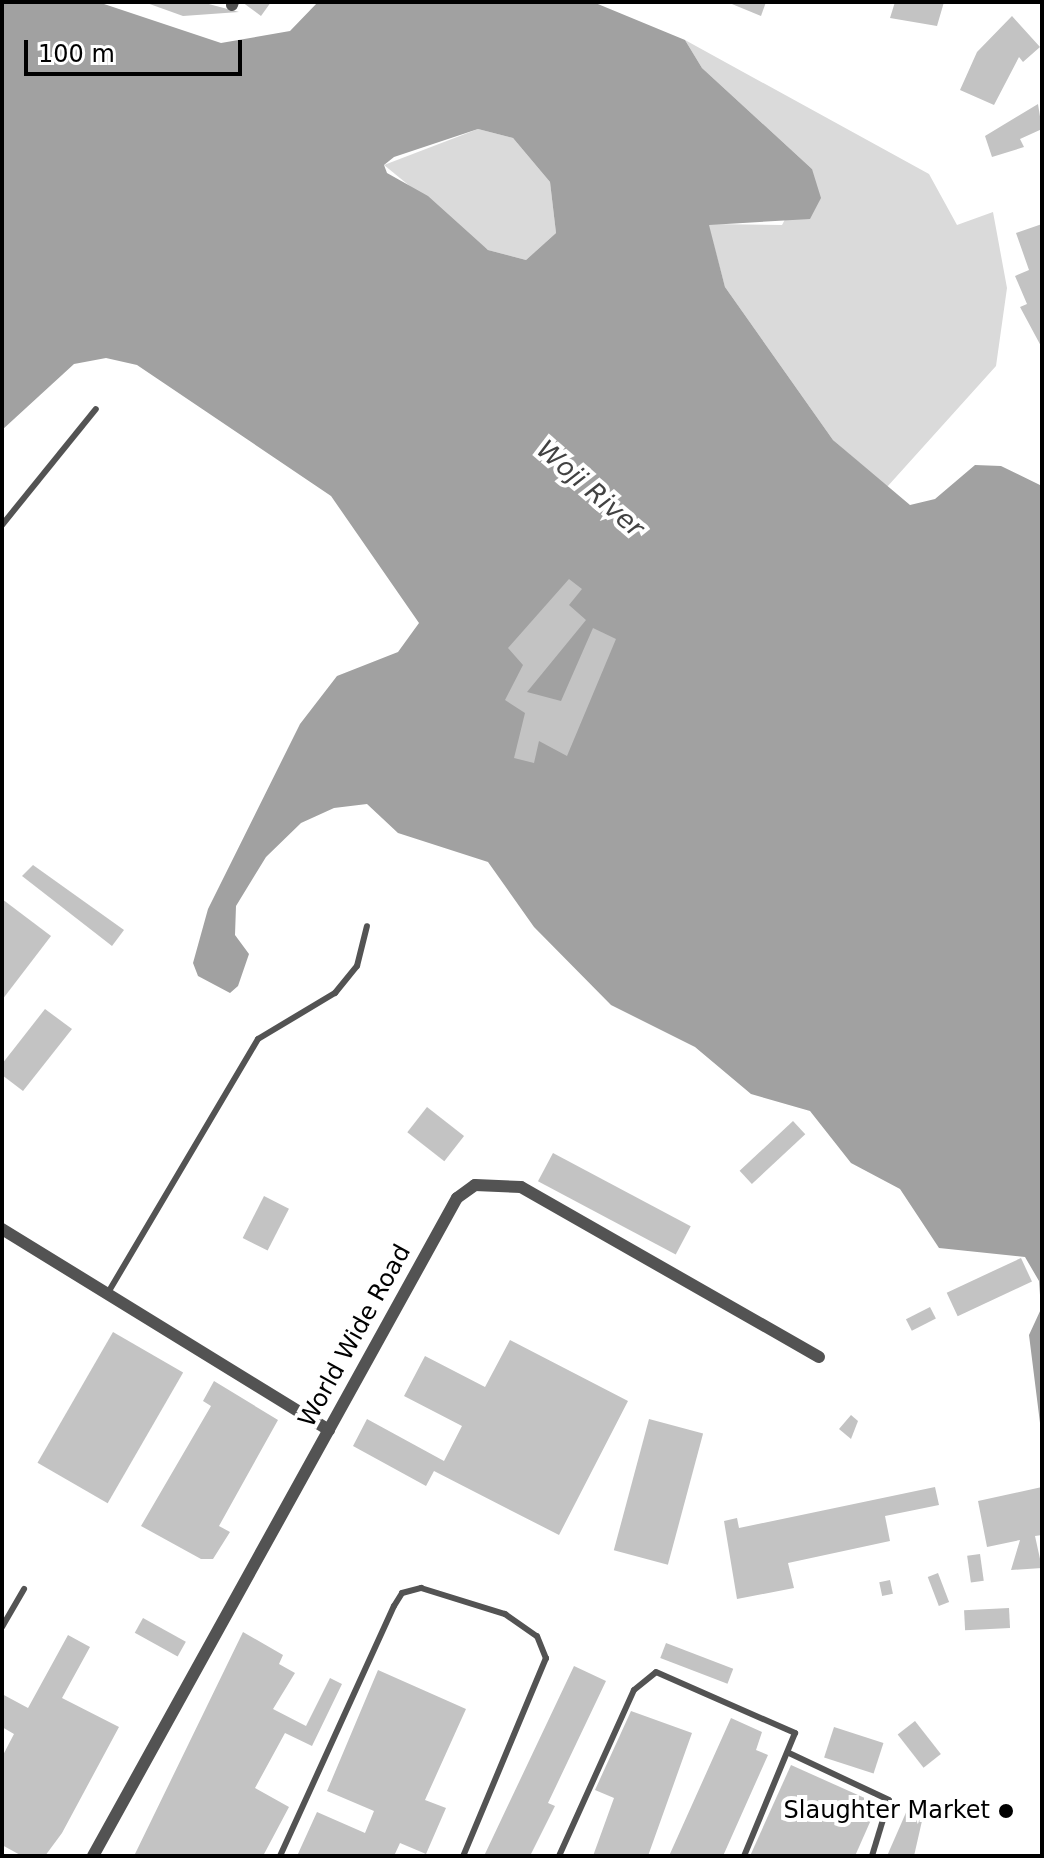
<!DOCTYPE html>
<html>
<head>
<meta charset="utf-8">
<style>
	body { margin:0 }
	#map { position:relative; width:1044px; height:1858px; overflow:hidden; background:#fff; font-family:"DejaVu Sans",sans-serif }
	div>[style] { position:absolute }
	.green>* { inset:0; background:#dadada }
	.water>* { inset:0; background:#a1a1a1 }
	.building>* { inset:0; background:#c3c3c3; transform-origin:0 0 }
	.lane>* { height:6px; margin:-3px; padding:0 3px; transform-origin:3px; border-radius:3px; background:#535353 }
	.street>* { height:12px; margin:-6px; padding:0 6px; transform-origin:6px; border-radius:6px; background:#535353 }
	.dots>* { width:22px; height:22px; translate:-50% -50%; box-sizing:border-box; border:4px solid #fff; border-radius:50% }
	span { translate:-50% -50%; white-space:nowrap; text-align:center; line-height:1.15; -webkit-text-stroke:8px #fff; paint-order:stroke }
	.street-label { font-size:24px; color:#000 }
	.poi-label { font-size:24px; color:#000 }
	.right { translate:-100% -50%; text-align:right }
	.water-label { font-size:26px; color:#424242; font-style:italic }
	.frame { position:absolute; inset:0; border:4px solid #000; pointer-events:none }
	.scale { position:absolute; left:24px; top:40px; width:218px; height:36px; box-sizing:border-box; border:4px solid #000; border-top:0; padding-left:10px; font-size:24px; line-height:28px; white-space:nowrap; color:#000; -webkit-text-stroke:6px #fff; paint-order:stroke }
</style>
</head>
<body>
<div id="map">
	<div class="green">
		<i style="clip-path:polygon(685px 40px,929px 174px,957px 225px,993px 212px,1007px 288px,996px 366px,887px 487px,833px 440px,725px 287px,708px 224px,782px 225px,812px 169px,702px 68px)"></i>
		<i style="clip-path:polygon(478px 129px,513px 138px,550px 182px,556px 233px,526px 260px,488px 250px,384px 165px)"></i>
	</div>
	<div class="water">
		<i style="clip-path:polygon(evenodd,2px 2px,98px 2px,221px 43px,290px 31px,318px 2px,593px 2px,685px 40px,702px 68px,812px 169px,821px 198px,810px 219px,709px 225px,725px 287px,833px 440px,910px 505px,935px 499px,975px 465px,1001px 466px,1042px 486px,1042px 1439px,1029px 1335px,1041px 1309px,1039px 1281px,1025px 1257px,939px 1248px,900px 1189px,851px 1163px,810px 1111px,751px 1094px,695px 1047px,611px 1005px,534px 927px,488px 862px,398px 833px,367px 804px,334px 808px,301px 823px,266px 857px,236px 906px,235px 935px,249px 954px,238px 986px,230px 993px,198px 976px,193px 963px,208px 909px,300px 724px,337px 676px,398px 652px,419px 623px,331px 496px,137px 365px,106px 358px,74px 364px,2px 430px,2px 2px,478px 129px,513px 138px,550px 182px,556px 233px,526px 260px,488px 250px,428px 196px,387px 173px,384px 165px,394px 157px,478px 129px)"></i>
	</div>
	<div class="building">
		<i style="clip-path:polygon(144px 2px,201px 2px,239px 12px,183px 16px)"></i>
		<i style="clip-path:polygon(242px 2px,271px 2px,261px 16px)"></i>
		<i style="clip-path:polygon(727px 2px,766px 2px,761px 16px)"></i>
		<i style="clip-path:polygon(895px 2px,944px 2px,937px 26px,890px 18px)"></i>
		<i style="clip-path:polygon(1012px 16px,1040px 47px,1023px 62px,1019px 57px,994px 105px,960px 90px,977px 52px)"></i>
		<i style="clip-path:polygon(1038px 104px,1042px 129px,1020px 139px,1024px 147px,992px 157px,985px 136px)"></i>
		<i style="clip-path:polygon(1042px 224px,1042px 348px,1020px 307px,1027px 304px,1015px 276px,1029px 270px,1016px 233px)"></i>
		<i style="clip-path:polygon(569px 579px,582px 589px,569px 605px,586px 620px,527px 692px,561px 701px,593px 628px,616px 639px,567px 756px,539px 741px,534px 763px,514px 758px,525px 713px,505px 700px,523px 665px,508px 648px)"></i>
		<i style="clip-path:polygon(33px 865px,124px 930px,112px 946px,22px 876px)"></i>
		<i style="clip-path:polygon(2px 899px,51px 936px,2px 1000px)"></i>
		<i style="clip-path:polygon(45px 1009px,72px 1029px,23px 1091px,2px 1075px,2px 1064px)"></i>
		<i style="left:427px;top:1107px;width:47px;height:32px;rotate:38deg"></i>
		<i style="left:793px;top:1121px;width:18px;height:73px;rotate:47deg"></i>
		<i style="left:553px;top:1153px;width:156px;height:32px;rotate:28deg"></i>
		<i style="left:264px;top:1196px;width:28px;height:47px;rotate:27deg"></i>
		<i style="left:1021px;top:1258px;width:26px;height:82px;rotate:65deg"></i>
		<i style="left:930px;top:1307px;width:13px;height:27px;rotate:63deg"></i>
		<i style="left:113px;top:1332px;width:81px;height:151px;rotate:30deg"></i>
		<i style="clip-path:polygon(510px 1340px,628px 1401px,559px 1535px,434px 1471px,426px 1486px,353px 1446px,367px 1419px,444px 1461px,462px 1426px,404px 1396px,425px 1356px,485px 1387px)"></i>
		<i style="clip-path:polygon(214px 1381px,278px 1420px,219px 1526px,230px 1532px,213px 1559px,201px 1559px,141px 1526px,211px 1406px,203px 1401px)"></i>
		<i style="clip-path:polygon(851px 1415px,858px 1421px,851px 1439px,839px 1429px)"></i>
		<i style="left:649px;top:1419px;width:56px;height:136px;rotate:15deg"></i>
		<i style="clip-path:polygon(935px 1487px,939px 1505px,885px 1516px,890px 1541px,788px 1563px,794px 1588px,737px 1599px,724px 1521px,737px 1518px,739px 1528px)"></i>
		<i style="clip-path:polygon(1042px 1487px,1042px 1535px,1035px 1536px,1042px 1568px,1011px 1570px,1020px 1540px,987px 1547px,978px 1501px)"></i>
		<i style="left:980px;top:1554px;width:27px;height:13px;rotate:82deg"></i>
		<i style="left:938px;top:1573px;width:31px;height:11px;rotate:69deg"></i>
		<i style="left:890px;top:1580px;width:14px;height:11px;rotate:78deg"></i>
		<i style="left:1009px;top:1608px;width:20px;height:45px;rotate:87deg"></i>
		<i style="left:143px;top:1618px;width:49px;height:17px;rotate:29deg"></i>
		<i style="clip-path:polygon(243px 1632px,283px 1655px,279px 1664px,295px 1673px,273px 1709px,306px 1726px,330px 1678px,342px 1684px,312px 1746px,285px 1733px,255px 1788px,289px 1807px,263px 1856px,134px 1856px)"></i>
		<i style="clip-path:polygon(68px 1635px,90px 1647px,62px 1698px,119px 1727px,62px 1833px,45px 1856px,22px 1856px,2px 1845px,2px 1757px,14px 1734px,2px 1727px,2px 1694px,28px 1708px)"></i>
		<i style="left:666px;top:1643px;width:72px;height:16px;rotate:21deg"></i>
		<i style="clip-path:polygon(574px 1666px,606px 1681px,548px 1803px,555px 1806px,530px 1856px,484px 1856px)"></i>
		<i style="clip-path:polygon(378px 1670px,466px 1709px,425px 1800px,446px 1808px,426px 1854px,400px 1843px,394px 1856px,297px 1856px,317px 1812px,365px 1833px,374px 1811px,327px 1791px)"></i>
		<i style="clip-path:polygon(631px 1711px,692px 1733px,648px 1856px,593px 1856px,614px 1798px,595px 1790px)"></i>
		<i style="clip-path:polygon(731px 1718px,762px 1732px,756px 1750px,768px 1755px,723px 1856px,669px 1856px)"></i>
		<i style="left:915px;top:1721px;width:42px;height:22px;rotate:52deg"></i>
		<i style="left:834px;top:1727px;width:52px;height:32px;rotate:18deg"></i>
		<i style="clip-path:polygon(791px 1765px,878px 1804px,855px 1856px,750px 1856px)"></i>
		<i style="clip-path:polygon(908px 1808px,924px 1812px,914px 1856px,887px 1856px)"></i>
	</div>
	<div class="lane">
		<i style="left:2px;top:525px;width:149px;rotate:-51deg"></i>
		<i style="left:109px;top:1291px;width:293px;rotate:-59.4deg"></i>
		<i style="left:258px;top:1039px;width:90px;rotate:-30.9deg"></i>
		<i style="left:335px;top:993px;width:35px;rotate:-51deg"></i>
		<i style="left:357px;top:966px;width:41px;rotate:-76deg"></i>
		<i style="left:2px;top:1627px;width:44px;rotate:-59.9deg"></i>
		<i style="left:789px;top:1753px;width:110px;rotate:25.2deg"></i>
		<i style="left:889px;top:1800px;width:59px;rotate:106.9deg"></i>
		<i style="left:280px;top:1856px;width:275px;rotate:-65.5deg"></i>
		<i style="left:394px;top:1606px;width:15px;rotate:-58deg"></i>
		<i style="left:402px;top:1593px;width:20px;rotate:-15deg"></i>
		<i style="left:421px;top:1588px;width:88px;rotate:17.2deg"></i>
		<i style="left:505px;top:1614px;width:39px;rotate:35deg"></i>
		<i style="left:537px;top:1636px;width:24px;rotate:68deg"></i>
		<i style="left:546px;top:1658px;width:215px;rotate:112.7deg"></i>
		<i style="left:559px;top:1856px;width:182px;rotate:-65.7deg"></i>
		<i style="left:634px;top:1690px;width:28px;rotate:-39deg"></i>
		<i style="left:656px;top:1672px;width:152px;rotate:23.7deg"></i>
		<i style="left:795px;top:1733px;width:133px;rotate:112.5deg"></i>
	</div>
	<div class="street">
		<i style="left:232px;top:5px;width:3px;rotate:-72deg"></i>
		<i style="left:2px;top:1229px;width:384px;rotate:31.6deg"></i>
		<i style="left:93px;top:1856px;width:752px;rotate:-61.05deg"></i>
		<i style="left:457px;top:1198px;width:22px;rotate:-36deg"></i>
		<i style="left:475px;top:1185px;width:46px;rotate:2.5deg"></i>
		<i style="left:521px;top:1187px;width:343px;rotate:29.7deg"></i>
	</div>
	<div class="dots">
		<i style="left:1006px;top:1811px;background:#000"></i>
	</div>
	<div class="street-label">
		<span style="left:355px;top:1336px;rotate:-61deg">World Wide Road</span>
	</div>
	<div class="poi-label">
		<span class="right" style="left:990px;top:1811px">Slaughter Market</span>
	</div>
	<div class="water-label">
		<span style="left:590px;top:489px;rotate:41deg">Woji River</span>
	</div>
	<div class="frame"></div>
	<div class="scale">100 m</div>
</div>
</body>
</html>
